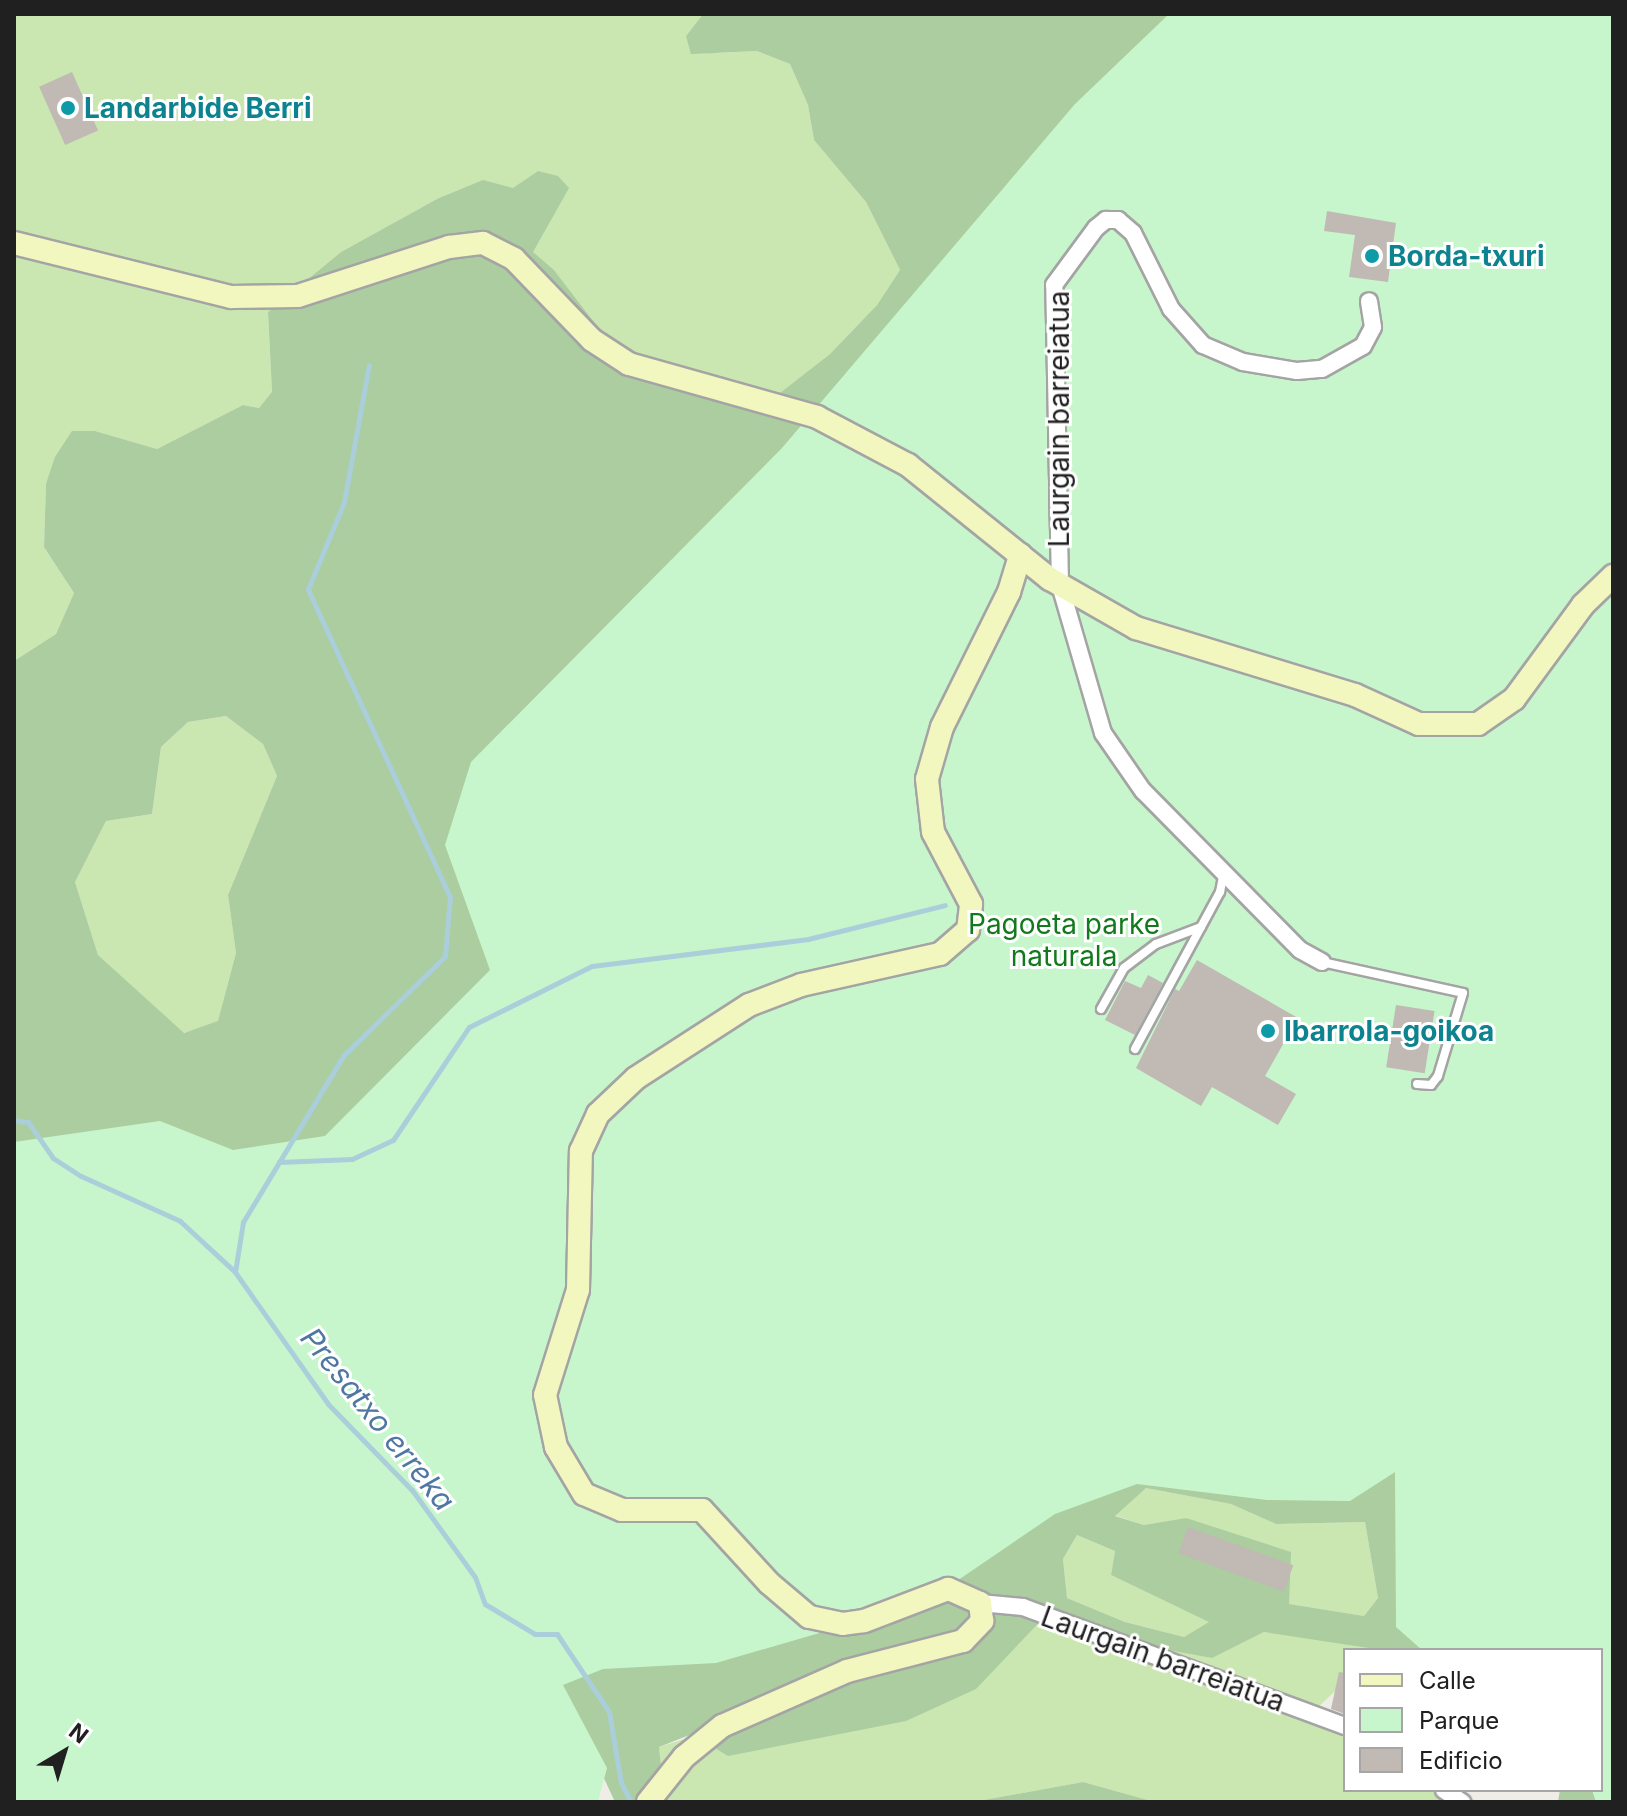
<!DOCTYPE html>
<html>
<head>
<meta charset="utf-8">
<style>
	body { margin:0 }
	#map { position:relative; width:1627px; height:1816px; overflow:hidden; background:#f0ede7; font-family:Inter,sans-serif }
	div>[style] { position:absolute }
	.grass>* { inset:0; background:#cae6b1 }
	.forest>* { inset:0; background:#abcd9f }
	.park>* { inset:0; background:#c8f6cc }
	.stream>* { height:5px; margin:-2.5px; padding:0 2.5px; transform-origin:2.5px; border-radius:2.5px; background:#aacfdb }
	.building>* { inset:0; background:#c0b9b4; transform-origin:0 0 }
	.roads { filter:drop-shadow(2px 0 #a4a4a4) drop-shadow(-2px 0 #a4a4a4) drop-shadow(0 2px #a4a4a4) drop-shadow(0 -2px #a4a4a4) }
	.lane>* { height:8px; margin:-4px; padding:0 4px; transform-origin:4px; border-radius:4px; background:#fff }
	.street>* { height:16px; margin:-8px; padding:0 8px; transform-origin:8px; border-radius:8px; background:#fff }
	.secondary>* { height:22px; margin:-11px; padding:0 11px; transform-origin:11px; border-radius:11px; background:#f2f6bf }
	.dots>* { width:22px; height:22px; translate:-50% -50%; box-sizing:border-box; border:4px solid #fff; border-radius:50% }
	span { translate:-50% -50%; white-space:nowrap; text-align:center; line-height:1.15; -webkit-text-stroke:6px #fff; paint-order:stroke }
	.culture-label { font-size:28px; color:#0d838f; font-weight:700 }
	.left { translate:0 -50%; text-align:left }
	.street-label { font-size:28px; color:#202020 }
	.park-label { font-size:28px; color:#13791d }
	.water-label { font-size:30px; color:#4f77a3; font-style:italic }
	.frame { position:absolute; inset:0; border:16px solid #202020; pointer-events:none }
	.legend { position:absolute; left:1343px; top:1648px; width:260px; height:144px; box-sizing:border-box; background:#fff; border:2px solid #a6a6a6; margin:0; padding:10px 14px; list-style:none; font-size:24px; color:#202020 }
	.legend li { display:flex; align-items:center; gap:16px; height:40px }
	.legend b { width:40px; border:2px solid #a6a6a6 }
	.north { position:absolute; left:24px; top:1712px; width:80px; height:80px; -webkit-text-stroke:6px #fff; paint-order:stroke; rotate:38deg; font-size:22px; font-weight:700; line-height:32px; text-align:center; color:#202020 }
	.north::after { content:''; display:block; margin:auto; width:28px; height:36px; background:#202020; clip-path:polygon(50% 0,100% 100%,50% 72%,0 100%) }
</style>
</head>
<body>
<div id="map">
	<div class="grass">
		<i style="clip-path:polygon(14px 14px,703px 14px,686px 36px,716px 53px,757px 51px,790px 64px,808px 105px,814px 140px,866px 202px,900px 270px,877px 305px,830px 354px,767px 404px,660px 370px,604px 335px,554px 270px,532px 252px,544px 232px,538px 171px,513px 189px,437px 199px,341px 252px,268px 312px,272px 393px,259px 408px,243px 405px,157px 449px,95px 431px,46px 484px,44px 547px,74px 593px,56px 634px,14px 661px)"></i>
		<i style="clip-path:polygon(226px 716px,263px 744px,277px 776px,228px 895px,236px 953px,218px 1022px,183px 1033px,98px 955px,75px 882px,106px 821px,152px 814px,161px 747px,188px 722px)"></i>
		<i style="clip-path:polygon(1146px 1488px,1231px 1504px,1276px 1524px,1365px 1522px,1378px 1598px,1364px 1616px,1288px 1604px,1187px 1518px,1144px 1525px,1114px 1515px)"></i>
		<i style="clip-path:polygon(1077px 1535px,1115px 1551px,1111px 1575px,1210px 1622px,1184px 1637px,1125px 1622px,1067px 1598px,1063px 1559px)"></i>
		<i style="clip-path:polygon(1049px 1612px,1211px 1658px,1264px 1632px,1383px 1647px,1345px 1650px,1345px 1682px,1318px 1707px,1345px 1721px,1345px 1790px,1460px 1790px,1477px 1802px,1155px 1802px,1083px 1782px,973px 1802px,665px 1802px,659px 1747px,1027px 1633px)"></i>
	</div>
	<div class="forest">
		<i style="clip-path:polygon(evenodd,703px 14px,1257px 14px,1562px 1106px,1613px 1802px,1558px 1802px,1560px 1790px,1601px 1790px,1601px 1650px,1382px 1650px,1264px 1632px,1212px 1658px,1146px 1646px,1049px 1612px,976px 1689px,906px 1721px,728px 1756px,692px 1734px,659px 1747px,665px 1802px,615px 1802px,596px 1761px,14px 1802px,14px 661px,56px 634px,74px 593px,44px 547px,46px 484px,55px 457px,72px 431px,95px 431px,157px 449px,243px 405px,259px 408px,272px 392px,268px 312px,341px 252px,437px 199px,483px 180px,513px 188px,538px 171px,558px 176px,569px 188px,533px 252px,554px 270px,604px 335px,660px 370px,766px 404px,830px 354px,877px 305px,900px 270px,866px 202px,814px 140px,808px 105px,790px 64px,757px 51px,691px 54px,686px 36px,703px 14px,226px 716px,263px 744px,277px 776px,228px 895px,236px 953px,218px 1021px,184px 1033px,98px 955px,75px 882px,106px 821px,152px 814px,161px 747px,188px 722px,226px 716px,703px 14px,1146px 1488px,1231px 1504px,1276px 1524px,1365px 1522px,1378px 1598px,1364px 1616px,1289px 1604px,1291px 1552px,1186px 1518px,1144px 1525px,1115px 1516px,1146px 1488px,703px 14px,1077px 1535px,1115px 1551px,1111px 1575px,1209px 1622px,1184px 1637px,1125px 1622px,1067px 1598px,1063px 1559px,1077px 1535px)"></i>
		<i style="clip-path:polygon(1083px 1782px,1155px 1802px,973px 1802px)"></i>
	</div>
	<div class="park">
		<i style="clip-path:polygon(1169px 14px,1613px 14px,1613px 1802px,1596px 1802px,1592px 1790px,1601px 1790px,1601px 1650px,1422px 1650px,1396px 1627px,1395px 1472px,1350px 1501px,1267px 1500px,1137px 1484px,1055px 1514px,926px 1602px,716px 1663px,603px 1669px,563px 1685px,607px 1768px,598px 1802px,14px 1802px,14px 1142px,160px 1121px,233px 1150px,325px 1136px,490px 970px,445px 845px,471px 762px,782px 448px,1075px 104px)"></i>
	</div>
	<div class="stream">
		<i style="left:14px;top:1120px;width:14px;rotate:8deg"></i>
		<i style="left:28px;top:1122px;width:44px;rotate:55.2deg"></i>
		<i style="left:53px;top:1158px;width:33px;rotate:33deg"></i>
		<i style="left:81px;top:1176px;width:109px;rotate:24.4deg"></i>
		<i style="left:180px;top:1221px;width:75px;rotate:42.8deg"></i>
		<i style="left:235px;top:1272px;width:161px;rotate:54.8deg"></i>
		<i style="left:328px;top:1404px;width:120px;rotate:45.7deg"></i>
		<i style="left:412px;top:1490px;width:107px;rotate:54.1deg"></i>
		<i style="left:475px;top:1577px;width:29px;rotate:70deg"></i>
		<i style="left:485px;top:1604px;width:58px;rotate:31deg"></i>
		<i style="left:535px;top:1634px;width:22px"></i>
		<i style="left:557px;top:1634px;width:94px;rotate:56.3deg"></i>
		<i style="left:609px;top:1712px;width:72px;rotate:80.4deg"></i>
		<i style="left:621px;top:1783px;width:21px;rotate:62deg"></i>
		<i style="left:279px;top:1162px;width:73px;rotate:-2.4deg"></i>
		<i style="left:352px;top:1159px;width:45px;rotate:-24.9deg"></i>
		<i style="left:393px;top:1140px;width:136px;rotate:-56.1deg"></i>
		<i style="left:469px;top:1027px;width:137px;rotate:-26.4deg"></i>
		<i style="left:592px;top:966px;width:218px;rotate:-7.1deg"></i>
		<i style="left:808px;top:939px;width:141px;rotate:-13.9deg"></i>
		<i style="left:235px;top:1272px;width:51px;rotate:-80.9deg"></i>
		<i style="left:243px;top:1222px;width:194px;rotate:-58.9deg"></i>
		<i style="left:343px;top:1056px;width:143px;rotate:-44.4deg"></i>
		<i style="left:445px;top:956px;width:59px;rotate:-85.2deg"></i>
		<i style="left:450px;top:897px;width:339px;rotate:-114.8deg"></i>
		<i style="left:308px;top:589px;width:94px;rotate:-67.5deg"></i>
		<i style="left:344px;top:502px;width:139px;rotate:-79.7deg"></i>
	</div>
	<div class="building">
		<i style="left:72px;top:72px;width:64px;height:36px;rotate:66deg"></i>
		<i style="clip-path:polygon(1327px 211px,1396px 223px,1388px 282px,1349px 277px,1355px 235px,1324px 231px)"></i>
		<i style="clip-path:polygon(1197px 960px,1298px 1018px,1265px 1076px,1296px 1094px,1278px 1125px,1212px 1087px,1201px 1106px,1136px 1068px,1175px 989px,1179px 991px)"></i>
		<i style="clip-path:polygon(1148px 975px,1163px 983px,1135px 1035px,1105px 1020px,1125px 981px,1141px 988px)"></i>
		<i style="left:1396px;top:1005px;width:39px;height:63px;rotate:9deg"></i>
		<i style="left:1188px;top:1527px;width:112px;height:28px;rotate:20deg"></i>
		<i style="clip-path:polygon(1339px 1672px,1345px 1673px,1345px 1714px,1331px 1709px)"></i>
	</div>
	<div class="roads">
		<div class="lane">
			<i style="left:1322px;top:962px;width:144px;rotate:12.4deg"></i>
			<i style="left:1463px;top:993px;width:87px;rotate:106.8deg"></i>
			<i style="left:1438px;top:1076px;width:11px;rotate:128deg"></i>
			<i style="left:1431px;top:1085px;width:14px;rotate:-176deg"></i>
			<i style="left:1101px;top:1009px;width:47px;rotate:-60.7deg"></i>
			<i style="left:1124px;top:968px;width:40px;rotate:-37deg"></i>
			<i style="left:1156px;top:944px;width:48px;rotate:-20.7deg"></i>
			<i style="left:1135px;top:1049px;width:179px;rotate:-61.6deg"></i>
			<i style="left:1220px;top:892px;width:20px;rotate:-79deg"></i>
		</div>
		<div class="street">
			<i style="left:1322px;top:962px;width:25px;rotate:-151deg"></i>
			<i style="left:1300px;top:950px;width:223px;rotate:-134.6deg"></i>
			<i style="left:1143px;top:791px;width:70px;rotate:-124.6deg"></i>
			<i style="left:1103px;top:733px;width:154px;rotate:-106.2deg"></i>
			<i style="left:1060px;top:585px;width:300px;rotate:-91.1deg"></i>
			<i style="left:1054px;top:285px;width:71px;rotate:-53.6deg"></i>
			<i style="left:1096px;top:228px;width:13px;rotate:-39deg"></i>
			<i style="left:1106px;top:220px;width:12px"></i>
			<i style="left:1118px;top:220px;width:20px;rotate:41deg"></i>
			<i style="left:1133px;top:233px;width:85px;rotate:63.4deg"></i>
			<i style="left:1171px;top:309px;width:48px;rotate:48.4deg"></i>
			<i style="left:1203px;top:345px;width:43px;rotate:23deg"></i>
			<i style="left:1243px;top:362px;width:55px;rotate:9.5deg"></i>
			<i style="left:1297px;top:371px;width:25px;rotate:-5deg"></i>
			<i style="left:1322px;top:369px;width:47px;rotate:-29.3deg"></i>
			<i style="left:1363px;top:346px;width:21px;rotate:-62deg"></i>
			<i style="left:1373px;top:327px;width:26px;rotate:-99deg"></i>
			<i style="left:980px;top:1603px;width:43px;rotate:5.3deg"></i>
			<i style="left:1023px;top:1607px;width:343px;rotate:20.3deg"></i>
			<i style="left:1444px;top:1790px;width:22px;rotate:34deg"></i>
		</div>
		<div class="secondary">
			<i style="left:14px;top:243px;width:224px;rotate:14deg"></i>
			<i style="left:231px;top:297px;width:67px;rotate:-0.9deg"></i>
			<i style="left:298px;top:296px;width:159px;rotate:-18deg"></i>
			<i style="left:449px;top:247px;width:34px;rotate:-7deg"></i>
			<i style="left:483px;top:243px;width:35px;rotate:27deg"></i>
			<i style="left:514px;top:259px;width:112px;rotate:46.1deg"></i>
			<i style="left:592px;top:340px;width:44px;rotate:33deg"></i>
			<i style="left:629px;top:364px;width:195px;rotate:15.7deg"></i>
			<i style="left:817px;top:417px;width:103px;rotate:27.8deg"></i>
			<i style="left:908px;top:465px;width:182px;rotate:38.8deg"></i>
			<i style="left:1050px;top:579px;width:99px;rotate:29.7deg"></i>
			<i style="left:1136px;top:628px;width:229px;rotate:17deg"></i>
			<i style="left:1355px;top:695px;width:70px;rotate:24.4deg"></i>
			<i style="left:1419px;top:724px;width:59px"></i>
			<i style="left:1478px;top:724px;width:44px;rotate:-34.8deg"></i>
			<i style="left:1514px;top:699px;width:117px;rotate:-53.7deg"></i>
			<i style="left:1583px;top:605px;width:42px;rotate:-44deg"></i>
			<i style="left:648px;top:1802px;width:58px;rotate:-51.3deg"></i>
			<i style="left:684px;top:1757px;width:49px;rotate:-39.2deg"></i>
			<i style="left:722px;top:1726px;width:137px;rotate:-23.7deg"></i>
			<i style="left:847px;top:1671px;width:120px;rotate:-14.5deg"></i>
			<i style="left:963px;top:1641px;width:28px;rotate:-46deg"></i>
			<i style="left:982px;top:1621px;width:18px;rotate:-96deg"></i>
			<i style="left:980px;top:1603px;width:35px;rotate:-156deg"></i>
			<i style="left:948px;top:1589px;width:90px;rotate:159.1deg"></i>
			<i style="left:864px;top:1621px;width:21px;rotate:172deg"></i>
			<i style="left:843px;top:1624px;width:35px;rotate:-168deg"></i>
			<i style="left:809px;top:1617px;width:52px;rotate:-139.6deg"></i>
			<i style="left:769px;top:1583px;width:99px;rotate:-132.5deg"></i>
			<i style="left:702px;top:1510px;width:80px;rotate:180deg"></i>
			<i style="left:622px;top:1510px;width:41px;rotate:-157.2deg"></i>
			<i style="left:584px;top:1494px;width:55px;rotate:-120.8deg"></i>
			<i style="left:556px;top:1447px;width:53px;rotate:-101.9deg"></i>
			<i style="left:545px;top:1395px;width:110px;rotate:-72.6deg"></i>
			<i style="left:578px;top:1290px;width:139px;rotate:-88.8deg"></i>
			<i style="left:581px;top:1151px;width:41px;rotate:-65.3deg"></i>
			<i style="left:598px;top:1114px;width:52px;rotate:-43.5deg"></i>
			<i style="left:636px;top:1078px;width:135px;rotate:-32.9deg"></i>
			<i style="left:749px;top:1005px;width:56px;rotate:-21deg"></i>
			<i style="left:801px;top:985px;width:142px;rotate:-12.6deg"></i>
			<i style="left:940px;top:954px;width:37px;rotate:-41deg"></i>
			<i style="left:968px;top:930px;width:26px;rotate:-83deg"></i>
			<i style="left:971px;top:904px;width:81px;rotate:-117.8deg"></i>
			<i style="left:933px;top:832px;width:53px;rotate:-96.5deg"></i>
			<i style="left:927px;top:779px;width:54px;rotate:-73.9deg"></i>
			<i style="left:942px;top:727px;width:151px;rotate:-63.6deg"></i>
			<i style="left:1009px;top:592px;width:39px;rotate:-73deg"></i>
		</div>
	</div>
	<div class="dots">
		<i style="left:68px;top:108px;background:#0f9aa8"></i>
		<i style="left:1372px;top:256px;background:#0f9aa8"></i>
		<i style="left:1268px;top:1031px;background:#0f9aa8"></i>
	</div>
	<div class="culture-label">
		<span class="left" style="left:84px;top:108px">Landarbide Berri</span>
		<span class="left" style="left:1388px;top:256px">Borda-txuri</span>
		<span class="left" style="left:1284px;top:1031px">Ibarrola-goikoa</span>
	</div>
	<div class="street-label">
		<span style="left:1059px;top:419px;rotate:-90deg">Laurgain barreiatua</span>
		<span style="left:1163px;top:1659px;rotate:20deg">Laurgain barreiatua</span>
	</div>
	<div class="park-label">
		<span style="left:1064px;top:940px">Pagoeta parke<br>naturala</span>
	</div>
	<div class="water-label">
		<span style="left:378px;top:1419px;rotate:51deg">Presatxo erreka</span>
	</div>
	<div class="frame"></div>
	<ul class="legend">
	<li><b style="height:10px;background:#f2f6bf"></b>Calle</li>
	<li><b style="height:22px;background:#c8f6cc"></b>Parque</li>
	<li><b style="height:22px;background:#c0b9b4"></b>Edificio</li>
	</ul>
	<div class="north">N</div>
</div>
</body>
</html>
